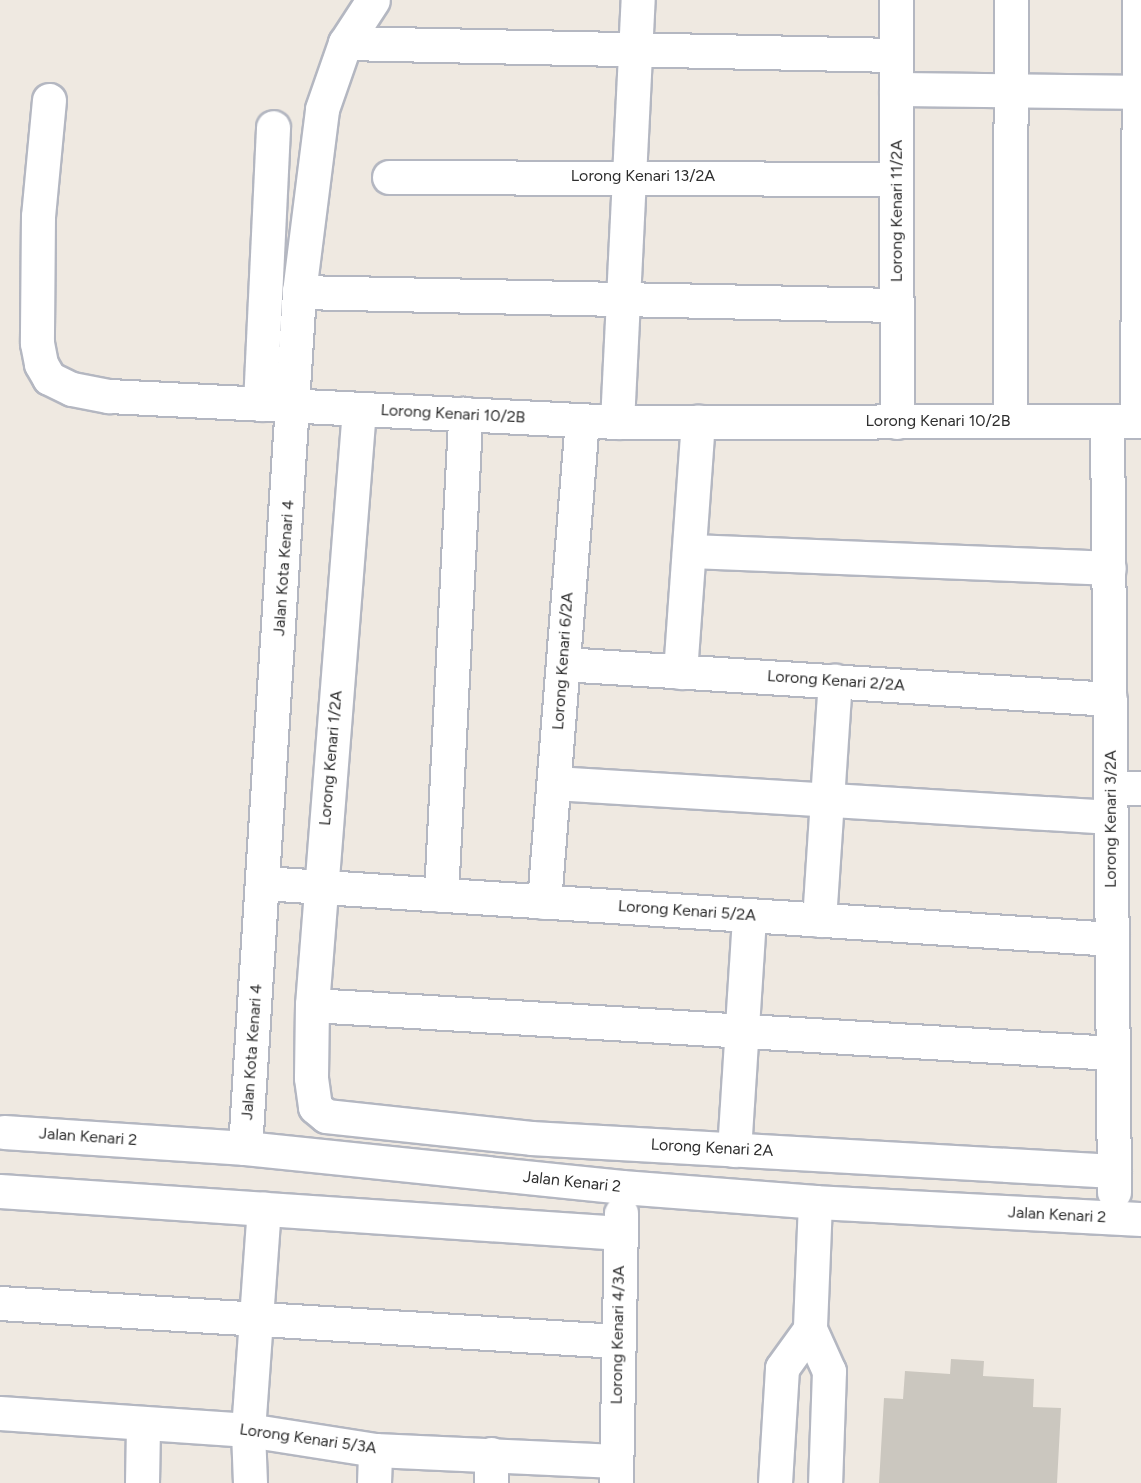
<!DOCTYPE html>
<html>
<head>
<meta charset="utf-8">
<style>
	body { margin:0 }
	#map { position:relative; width:1141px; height:1483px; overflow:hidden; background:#efe9e1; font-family:Figtree,sans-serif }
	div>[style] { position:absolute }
	.building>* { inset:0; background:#cbc7bf }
	.roads { filter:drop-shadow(2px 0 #b4b7c1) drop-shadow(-2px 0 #b4b7c1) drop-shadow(0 2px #b4b7c1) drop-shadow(0 -2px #b4b7c1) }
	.minor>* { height:33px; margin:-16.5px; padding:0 16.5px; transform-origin:16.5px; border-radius:16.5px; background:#fff }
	span { translate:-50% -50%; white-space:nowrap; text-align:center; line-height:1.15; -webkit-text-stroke:4.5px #fff; paint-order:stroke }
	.street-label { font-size:16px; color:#2e2e2e }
</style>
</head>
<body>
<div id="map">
	<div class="building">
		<i style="clip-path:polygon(951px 1359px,984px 1361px,983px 1376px,1034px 1379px,1033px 1407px,1061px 1408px,1057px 1483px,879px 1483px,884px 1398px,903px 1399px,905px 1371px,950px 1374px)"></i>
	</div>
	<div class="roads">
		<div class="minor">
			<i style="left:896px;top:0;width:422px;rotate:89.9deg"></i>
			<i style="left:345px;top:43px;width:551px;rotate:1.25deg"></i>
			<i style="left:896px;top:89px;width:242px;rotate:0.7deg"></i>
			<i style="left:49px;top:100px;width:117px;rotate:95.4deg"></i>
			<i style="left:38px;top:216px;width:127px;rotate:90.5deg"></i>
			<i style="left:37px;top:343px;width:21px;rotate:79deg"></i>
			<i style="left:41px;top:364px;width:16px;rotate:60deg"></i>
			<i style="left:49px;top:378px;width:25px;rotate:26deg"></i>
			<i style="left:72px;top:389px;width:38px;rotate:11deg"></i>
			<i style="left:109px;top:396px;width:509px;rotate:2.93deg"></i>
			<i style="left:617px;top:422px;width:524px;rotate:-0.11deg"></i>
			<i style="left:389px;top:177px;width:507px;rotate:0.23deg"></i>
			<i style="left:299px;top:292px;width:598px;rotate:1.25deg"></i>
			<i style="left:260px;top:404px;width:277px;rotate:-87.3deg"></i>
			<i style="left:359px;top:409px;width:598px;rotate:94.51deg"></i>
			<i style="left:312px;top:1005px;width:73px;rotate:90.8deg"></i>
			<i style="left:311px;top:1078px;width:29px;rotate:82deg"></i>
			<i style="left:315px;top:1107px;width:14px;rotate:39deg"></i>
			<i style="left:326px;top:1116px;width:206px;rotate:6.1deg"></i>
			<i style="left:531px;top:1138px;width:584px;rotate:3.24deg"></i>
			<i style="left:1010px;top:421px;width:421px;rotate:-89.9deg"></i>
			<i style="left:1107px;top:421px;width:771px;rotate:89.48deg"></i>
			<i style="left:1137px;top:421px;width:421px;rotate:-89.7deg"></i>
			<i style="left:617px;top:422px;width:423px;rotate:-87.2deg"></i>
			<i style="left:689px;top:551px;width:420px;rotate:2.3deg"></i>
			<i style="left:563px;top:664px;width:548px;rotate:3.66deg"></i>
			<i style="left:680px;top:672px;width:251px;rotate:-85.9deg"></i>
			<i style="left:554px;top:783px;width:558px;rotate:3.49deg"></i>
			<i style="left:1111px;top:788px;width:30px"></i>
			<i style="left:263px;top:883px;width:851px;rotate:3.77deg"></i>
			<i style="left:441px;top:895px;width:482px;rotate:-87.1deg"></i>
			<i style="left:544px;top:902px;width:483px;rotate:-85.5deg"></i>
			<i style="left:819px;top:920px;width:240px;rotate:-86.2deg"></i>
			<i style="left:312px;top:1005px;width:802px;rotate:3.43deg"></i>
			<i style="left:4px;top:1132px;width:242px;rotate:3.8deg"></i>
			<i style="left:245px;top:1148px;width:379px;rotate:5.9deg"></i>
			<i style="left:622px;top:1187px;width:194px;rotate:4.4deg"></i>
			<i style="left:815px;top:1202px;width:326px;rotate:3deg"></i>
			<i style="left:245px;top:1148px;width:858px;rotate:-86.39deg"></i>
			<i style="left:299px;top:292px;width:184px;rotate:-82.8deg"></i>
			<i style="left:322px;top:109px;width:70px;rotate:-70.8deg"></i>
			<i style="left:345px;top:43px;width:51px;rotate:-56.9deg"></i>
			<i style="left:734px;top:1150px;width:235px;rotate:-86.3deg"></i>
			<i style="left:0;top:1191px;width:622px;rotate:3.87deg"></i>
			<i style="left:815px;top:1202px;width:127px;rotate:92.3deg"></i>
			<i style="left:810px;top:1329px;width:46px;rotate:65.7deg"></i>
			<i style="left:829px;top:1371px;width:112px;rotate:92deg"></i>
			<i style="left:0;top:1303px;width:618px;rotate:3.52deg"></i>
			<i style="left:0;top:1413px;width:249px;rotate:3.9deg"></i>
			<i style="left:248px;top:1430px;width:129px;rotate:8.9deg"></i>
			<i style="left:375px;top:1450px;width:241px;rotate:2.6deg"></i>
			<i style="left:491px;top:1454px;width:29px;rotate:90deg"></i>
			<i style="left:616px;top:1482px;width:269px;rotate:-88.9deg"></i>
			<i style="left:142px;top:1483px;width:60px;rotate:-89deg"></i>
			<i style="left:250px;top:1483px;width:53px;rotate:-92.2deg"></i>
			<i style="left:248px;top:1430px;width:222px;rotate:-85.9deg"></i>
			<i style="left:374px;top:1483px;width:33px;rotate:-88deg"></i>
			<i style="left:775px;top:1483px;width:115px;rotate:-86.5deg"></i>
			<i style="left:782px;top:1368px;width:48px;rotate:-54.3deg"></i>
		</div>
	</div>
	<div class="street-label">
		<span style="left:643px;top:176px">Lorong Kenari 13/2A</span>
		<span style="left:897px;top:211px;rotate:-90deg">Lorong Kenari 11/2A</span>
		<span style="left:453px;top:414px;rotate:3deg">Lorong Kenari 10/2B</span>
		<span style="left:938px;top:421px">Lorong Kenari 10/2B</span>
		<span style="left:284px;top:568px;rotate:-86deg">Jalan Kota Kenari 4</span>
		<span style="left:563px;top:661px;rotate:-86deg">Lorong Kenari 6/2A</span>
		<span style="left:836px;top:681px;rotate:4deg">Lorong Kenari 2/2A</span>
		<span style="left:331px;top:758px;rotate:-85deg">Lorong Kenari 1/2A</span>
		<span style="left:1111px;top:819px;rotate:-90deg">Lorong Kenari 3/2A</span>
		<span style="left:687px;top:911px;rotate:4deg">Lorong Kenari 5/2A</span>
		<span style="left:252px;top:1052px;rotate:-86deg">Jalan Kota Kenari 4</span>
		<span style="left:88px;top:1137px;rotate:4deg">Jalan Kenari 2</span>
		<span style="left:712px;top:1148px;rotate:3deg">Lorong Kenari 2A</span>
		<span style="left:572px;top:1182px;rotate:6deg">Jalan Kenari 2</span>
		<span style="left:1057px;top:1215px;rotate:3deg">Jalan Kenari 2</span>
		<span style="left:618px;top:1335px;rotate:-89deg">Lorong Kenari 4/3A</span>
		<span style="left:308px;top:1439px;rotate:8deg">Lorong Kenari 5/3A</span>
	</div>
</div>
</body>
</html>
